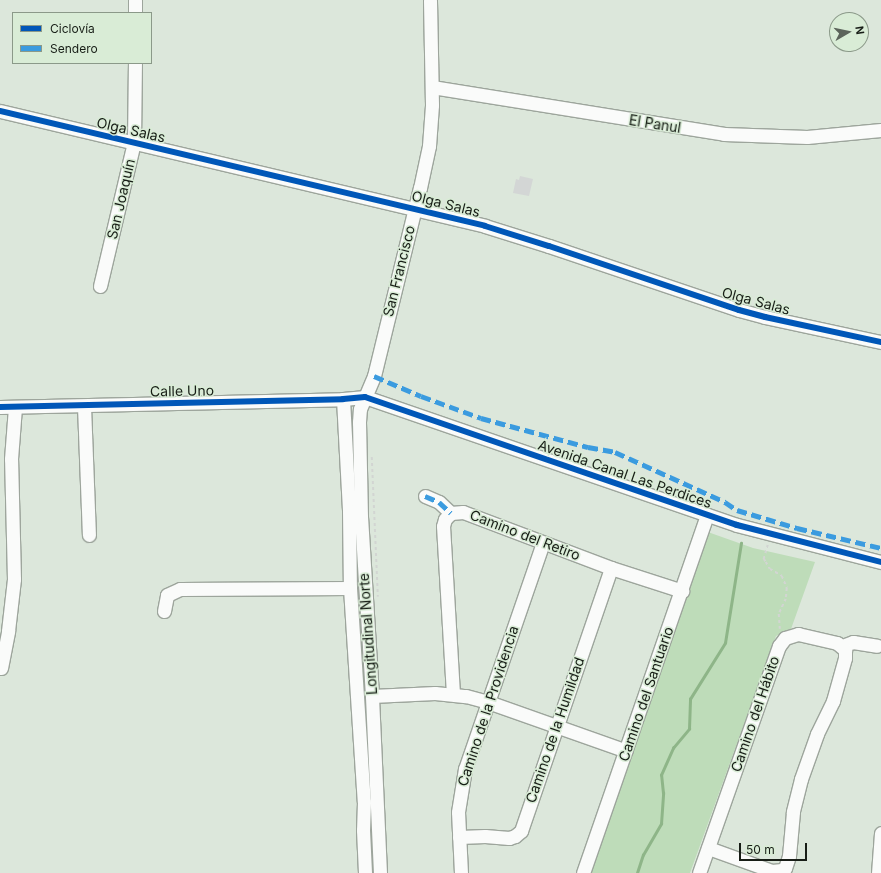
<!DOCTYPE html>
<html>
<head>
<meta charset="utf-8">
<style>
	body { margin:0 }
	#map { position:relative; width:881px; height:873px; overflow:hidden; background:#dce7db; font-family:Inter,sans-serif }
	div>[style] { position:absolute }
	.green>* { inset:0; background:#bedcb9 }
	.stream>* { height:2.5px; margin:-1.25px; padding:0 1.25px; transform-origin:1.25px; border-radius:1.25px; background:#8eb588 }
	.building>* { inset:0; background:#d3d6d5 }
	.path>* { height:1.5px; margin-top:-0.75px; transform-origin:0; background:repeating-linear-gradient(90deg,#d2d5d2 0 3px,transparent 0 6px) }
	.roads { filter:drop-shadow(1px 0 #9da59c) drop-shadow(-1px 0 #9da59c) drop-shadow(0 1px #9da59c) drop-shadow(0 -1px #9da59c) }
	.minor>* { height:13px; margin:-6.5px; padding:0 6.5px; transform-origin:6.5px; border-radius:6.5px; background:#fafbfa }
	.quiet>* { height:5px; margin-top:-2.5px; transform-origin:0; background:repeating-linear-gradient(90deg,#3b9bdf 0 10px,transparent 0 15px) }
	.cycleway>* { height:6px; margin:-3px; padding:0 3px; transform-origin:3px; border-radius:3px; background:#0057b8 }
	span { translate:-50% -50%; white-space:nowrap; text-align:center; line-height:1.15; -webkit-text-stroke:3px #d9ecd6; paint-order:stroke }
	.street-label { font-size:14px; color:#171d16 }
	.legend { position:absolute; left:12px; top:12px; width:140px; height:52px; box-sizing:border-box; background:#d9ecd6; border:1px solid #8b9989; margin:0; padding:5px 7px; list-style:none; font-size:12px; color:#171d16 }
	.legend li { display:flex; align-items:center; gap:8px; height:20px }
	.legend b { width:20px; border:1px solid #8b9989 }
	.north { position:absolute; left:829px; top:12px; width:40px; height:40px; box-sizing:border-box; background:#d9ecd6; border:1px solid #8b9989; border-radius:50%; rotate:81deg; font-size:11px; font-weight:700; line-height:16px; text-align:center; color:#171d16 }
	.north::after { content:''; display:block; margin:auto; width:14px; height:18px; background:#5c645b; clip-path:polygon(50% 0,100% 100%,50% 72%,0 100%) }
	.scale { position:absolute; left:739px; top:843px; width:68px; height:18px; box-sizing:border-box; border:2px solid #171d16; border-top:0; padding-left:5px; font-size:12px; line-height:14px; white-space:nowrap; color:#171d16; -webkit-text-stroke:3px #d9ecd6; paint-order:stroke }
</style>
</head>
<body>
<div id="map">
	<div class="green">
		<i style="clip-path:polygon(705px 531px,753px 548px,815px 562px,791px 629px,776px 636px,690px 873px,589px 873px,658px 678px)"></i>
	</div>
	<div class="stream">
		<i style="left:637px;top:873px;width:19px;rotate:-72deg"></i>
		<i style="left:643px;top:855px;width:36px;rotate:-60deg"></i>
		<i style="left:661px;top:824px;width:31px;rotate:-86deg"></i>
		<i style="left:663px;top:793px;width:18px;rotate:-96deg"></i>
		<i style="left:661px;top:775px;width:30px;rotate:-66deg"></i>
		<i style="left:673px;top:748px;width:25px;rotate:-50deg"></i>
		<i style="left:689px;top:729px;width:30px;rotate:-88deg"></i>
		<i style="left:690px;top:699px;width:66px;rotate:-58deg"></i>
		<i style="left:725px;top:643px;width:101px;rotate:-80.9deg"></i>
	</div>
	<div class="building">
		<i style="clip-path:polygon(520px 176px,533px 179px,529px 196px,513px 193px,516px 179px,519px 180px)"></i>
	</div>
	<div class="path">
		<i style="left:372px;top:457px;width:140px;rotate:87.5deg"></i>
		<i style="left:768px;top:545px;width:15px;rotate:106deg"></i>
		<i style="left:764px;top:559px;width:4px;rotate:56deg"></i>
		<i style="left:766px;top:562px;width:8px;rotate:60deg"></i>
		<i style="left:770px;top:569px;width:14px;rotate:30deg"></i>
		<i style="left:782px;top:576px;width:13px;rotate:67deg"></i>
		<i style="left:787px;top:588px;width:11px;rotate:95deg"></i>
		<i style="left:786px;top:599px;width:17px;rotate:115deg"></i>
		<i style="left:779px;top:614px;width:15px;rotate:86deg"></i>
	</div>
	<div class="roads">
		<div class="minor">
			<i style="left:135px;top:13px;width:13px;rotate:-90deg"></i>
			<i style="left:432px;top:87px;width:296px;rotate:9.1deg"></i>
			<i style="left:724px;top:134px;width:83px;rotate:2.1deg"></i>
			<i style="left:807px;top:137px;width:74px;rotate:-5.4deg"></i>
			<i style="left:0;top:111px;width:498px;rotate:13.3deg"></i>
			<i style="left:485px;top:226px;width:67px;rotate:17.4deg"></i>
			<i style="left:549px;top:246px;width:200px;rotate:18.6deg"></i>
			<i style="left:739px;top:310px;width:27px;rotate:15deg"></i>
			<i style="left:765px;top:317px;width:119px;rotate:12.2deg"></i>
			<i style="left:100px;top:286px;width:148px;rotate:-76.7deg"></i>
			<i style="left:134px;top:142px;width:79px;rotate:-89.3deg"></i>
			<i style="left:343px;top:399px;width:112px;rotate:86.9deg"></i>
			<i style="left:349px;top:511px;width:77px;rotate:89.3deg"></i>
			<i style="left:350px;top:588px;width:214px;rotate:86.3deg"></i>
			<i style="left:364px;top:802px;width:28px;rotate:92deg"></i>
			<i style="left:363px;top:830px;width:43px;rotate:87.3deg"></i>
			<i style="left:84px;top:406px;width:129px;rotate:87.8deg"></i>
			<i style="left:0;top:407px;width:343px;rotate:-1.3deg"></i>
			<i style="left:343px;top:399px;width:22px;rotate:-5deg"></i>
			<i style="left:365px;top:397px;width:393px;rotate:19deg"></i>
			<i style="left:737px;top:525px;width:149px;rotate:14.4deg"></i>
			<i style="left:425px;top:496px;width:15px;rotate:23deg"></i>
			<i style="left:439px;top:502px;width:16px;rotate:43deg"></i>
			<i style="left:164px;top:611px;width:16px;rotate:-79deg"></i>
			<i style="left:167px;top:595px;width:14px;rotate:-25deg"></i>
			<i style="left:180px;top:589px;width:170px;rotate:-0.3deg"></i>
			<i style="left:842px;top:646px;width:12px;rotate:-20deg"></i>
			<i style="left:853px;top:642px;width:24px;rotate:9deg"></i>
			<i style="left:1px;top:668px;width:38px;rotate:-79deg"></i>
			<i style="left:8px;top:631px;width:52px;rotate:-83.4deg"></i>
			<i style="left:14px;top:579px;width:120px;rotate:-91.4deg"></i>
			<i style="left:11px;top:459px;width:52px;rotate:-85.6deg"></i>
			<i style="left:453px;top:694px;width:168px;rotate:-93.4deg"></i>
			<i style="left:443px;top:526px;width:7px;rotate:-74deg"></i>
			<i style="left:445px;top:519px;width:8px;rotate:-45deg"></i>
			<i style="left:451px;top:513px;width:12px;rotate:-5deg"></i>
			<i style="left:463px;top:512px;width:158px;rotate:20.7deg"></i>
			<i style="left:611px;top:568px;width:75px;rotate:17.9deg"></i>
			<i style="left:372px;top:696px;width:63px;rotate:-2.7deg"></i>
			<i style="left:435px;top:693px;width:31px;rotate:6deg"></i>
			<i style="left:466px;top:696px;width:23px;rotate:15deg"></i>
			<i style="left:488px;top:702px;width:146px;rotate:19.5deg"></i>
			<i style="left:459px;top:837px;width:26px;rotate:-2deg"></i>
			<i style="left:485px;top:836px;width:24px;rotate:5deg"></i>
			<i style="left:509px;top:838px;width:6px;rotate:-18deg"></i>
			<i style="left:515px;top:836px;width:8px;rotate:-40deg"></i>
			<i style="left:521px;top:831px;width:278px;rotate:-71.1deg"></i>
			<i style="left:380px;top:873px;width:177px;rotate:-92.6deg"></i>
			<i style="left:372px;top:696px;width:179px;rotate:-93.5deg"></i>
			<i style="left:361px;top:517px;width:95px;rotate:-91.2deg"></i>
			<i style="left:359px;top:422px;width:13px;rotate:-86deg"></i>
			<i style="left:360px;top:409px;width:36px;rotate:-67deg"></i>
			<i style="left:374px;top:376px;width:194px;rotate:-76.3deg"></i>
			<i style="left:420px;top:188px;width:43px;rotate:-77.9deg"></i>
			<i style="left:429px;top:146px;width:41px;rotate:-85.8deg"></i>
			<i style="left:432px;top:105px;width:105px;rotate:-91.1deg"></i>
			<i style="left:461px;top:873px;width:61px;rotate:-92.8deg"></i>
			<i style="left:458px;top:812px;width:44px;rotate:-80.8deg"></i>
			<i style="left:465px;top:769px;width:239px;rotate:-71deg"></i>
			<i style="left:583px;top:873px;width:379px;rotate:-70.9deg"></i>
			<i style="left:699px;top:873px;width:241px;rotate:-70.6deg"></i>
			<i style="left:779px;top:646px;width:10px;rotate:-53deg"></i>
			<i style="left:785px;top:638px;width:14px;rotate:-17deg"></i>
			<i style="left:798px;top:634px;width:40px;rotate:13deg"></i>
			<i style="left:837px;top:643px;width:11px;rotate:41deg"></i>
			<i style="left:845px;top:650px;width:8px;rotate:90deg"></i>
			<i style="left:845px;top:658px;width:45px;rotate:105.6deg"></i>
			<i style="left:833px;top:701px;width:37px;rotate:116deg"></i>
			<i style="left:817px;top:734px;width:48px;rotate:109.6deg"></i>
			<i style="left:801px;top:779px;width:34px;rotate:104deg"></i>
			<i style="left:793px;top:812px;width:44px;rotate:95.2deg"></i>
			<i style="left:789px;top:856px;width:13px;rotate:108deg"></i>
			<i style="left:785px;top:868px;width:4px;rotate:146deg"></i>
			<i style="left:782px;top:870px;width:10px;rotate:174deg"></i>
			<i style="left:772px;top:871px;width:68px;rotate:-160.2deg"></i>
			<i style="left:878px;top:873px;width:40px;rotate:-85.7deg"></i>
		</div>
	</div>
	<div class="quiet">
		<i style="left:374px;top:376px;width:51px;rotate:23.1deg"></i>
		<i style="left:421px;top:396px;width:64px;rotate:20.1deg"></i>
		<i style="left:481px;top:418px;width:111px;rotate:15.2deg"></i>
		<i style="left:588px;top:447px;width:27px;rotate:10deg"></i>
		<i style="left:615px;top:452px;width:121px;rotate:24.4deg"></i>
		<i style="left:725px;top:502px;width:14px;rotate:34deg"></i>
		<i style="left:737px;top:510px;width:63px;rotate:16.7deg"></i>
		<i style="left:797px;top:528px;width:86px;rotate:13.4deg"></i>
		<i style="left:425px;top:496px;width:15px;rotate:23deg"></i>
		<i style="left:439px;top:502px;width:16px;rotate:43deg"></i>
	</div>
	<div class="cycleway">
		<i style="left:0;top:111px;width:498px;rotate:13.3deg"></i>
		<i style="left:485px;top:226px;width:67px;rotate:17.4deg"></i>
		<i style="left:549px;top:246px;width:200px;rotate:18.6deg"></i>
		<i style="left:739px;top:310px;width:27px;rotate:15deg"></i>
		<i style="left:765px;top:317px;width:119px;rotate:12.2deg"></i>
		<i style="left:0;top:407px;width:343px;rotate:-1.3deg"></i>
		<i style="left:343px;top:399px;width:22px;rotate:-5deg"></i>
		<i style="left:365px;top:397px;width:393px;rotate:19deg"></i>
		<i style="left:737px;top:525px;width:149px;rotate:14.4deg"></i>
	</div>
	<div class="street-label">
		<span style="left:655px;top:124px;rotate:9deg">El Panul</span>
		<span style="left:131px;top:130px;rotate:13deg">Olga Salas</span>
		<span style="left:121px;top:199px;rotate:-77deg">San Joaquín</span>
		<span style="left:446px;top:204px;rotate:14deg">Olga Salas</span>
		<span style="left:399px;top:271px;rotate:-76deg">San Francisco</span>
		<span style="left:756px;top:301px;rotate:15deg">Olga Salas</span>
		<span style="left:182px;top:391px;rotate:-1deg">Calle Uno</span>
		<span style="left:625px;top:474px;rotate:19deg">Avenida Canal Las Perdices</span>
		<span style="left:525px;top:535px;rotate:21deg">Camino del Retiro</span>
		<span style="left:368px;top:634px;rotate:-94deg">Longitudinal Norte</span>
		<span style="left:646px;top:694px;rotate:-71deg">Camino del Santuario</span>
		<span style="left:488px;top:706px;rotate:-72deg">Camino de la Providencia</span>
		<span style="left:755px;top:714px;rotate:-71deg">Camino del Hábito</span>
		<span style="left:555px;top:730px;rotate:-71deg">Camino de la Humildad</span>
	</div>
	<ul class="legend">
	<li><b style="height:5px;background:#0057b8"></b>Ciclovía</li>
	<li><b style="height:5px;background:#3b9bdf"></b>Sendero</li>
	</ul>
	<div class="north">N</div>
	<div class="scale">50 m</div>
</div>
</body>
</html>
